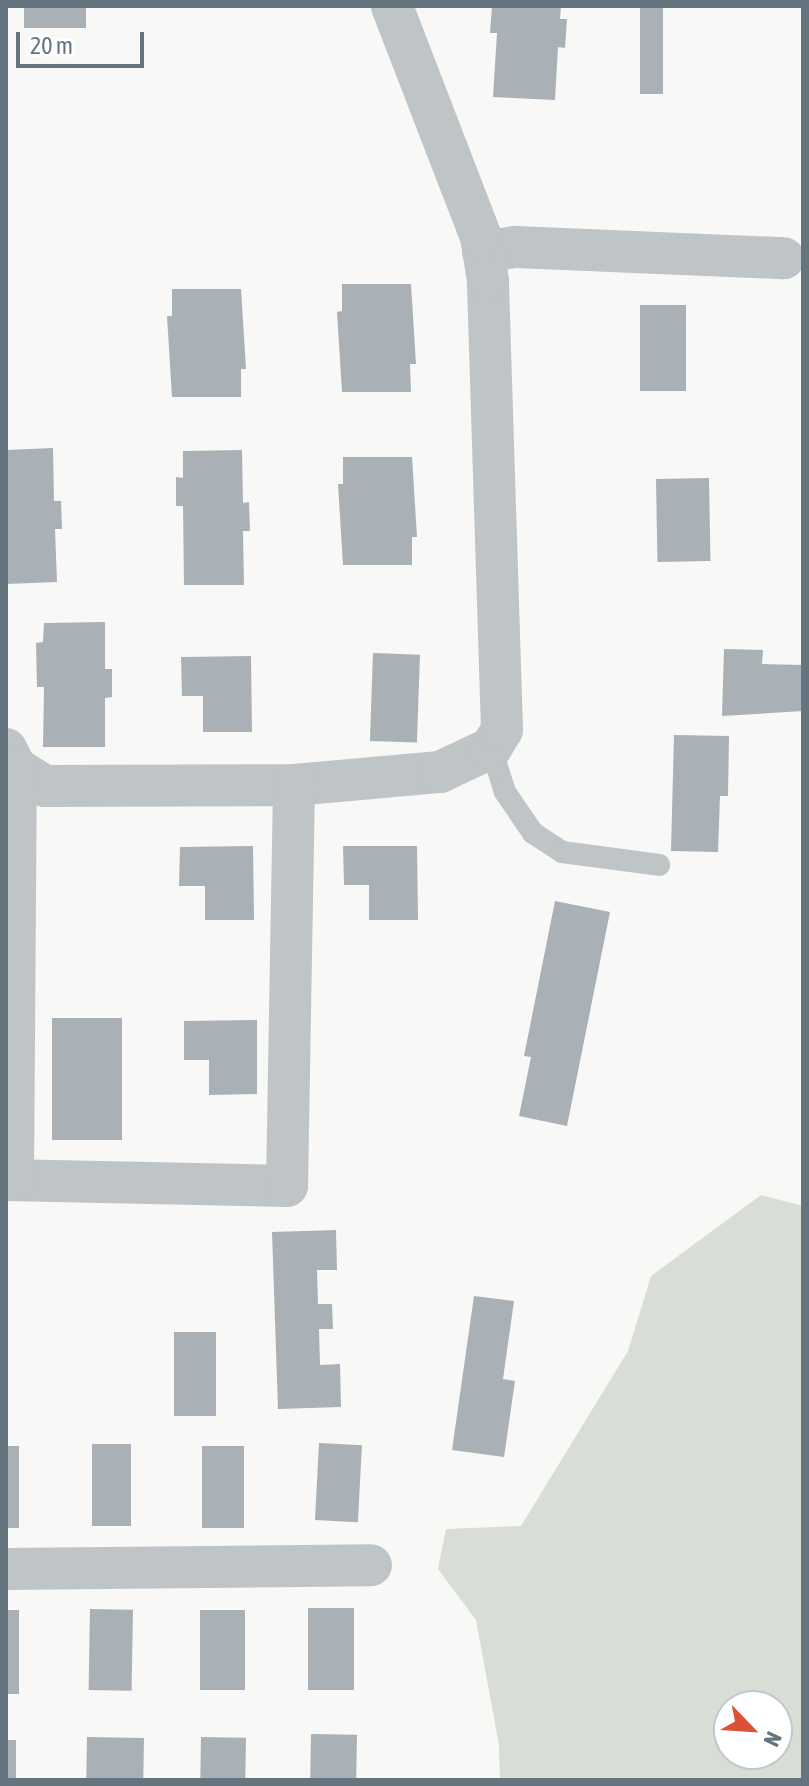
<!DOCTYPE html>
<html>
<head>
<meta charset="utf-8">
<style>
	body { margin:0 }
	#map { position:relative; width:809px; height:1786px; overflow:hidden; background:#f8f8f6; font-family:"Asap Condensed",sans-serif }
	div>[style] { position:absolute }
	.green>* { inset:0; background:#d8ddd5 }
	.building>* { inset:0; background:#a9b1b6; transform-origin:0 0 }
	.service>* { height:22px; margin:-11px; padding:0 11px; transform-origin:11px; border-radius:11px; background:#bfc4c7 }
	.minor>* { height:42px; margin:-21px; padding:0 21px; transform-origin:21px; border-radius:21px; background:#bfc4c7 }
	span { translate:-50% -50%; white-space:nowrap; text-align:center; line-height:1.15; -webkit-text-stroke:8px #fff; paint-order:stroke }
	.frame { position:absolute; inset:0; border:8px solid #65757f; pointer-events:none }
	.north { position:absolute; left:713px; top:1690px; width:80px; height:80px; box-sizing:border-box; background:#fff; border:2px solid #c1c8cc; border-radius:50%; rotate:115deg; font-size:22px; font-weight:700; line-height:32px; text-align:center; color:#65757f }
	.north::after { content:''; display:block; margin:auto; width:28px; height:36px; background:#d95235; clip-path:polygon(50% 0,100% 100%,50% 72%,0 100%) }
	.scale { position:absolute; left:16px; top:32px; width:128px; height:36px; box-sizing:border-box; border:4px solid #65757f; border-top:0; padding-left:10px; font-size:24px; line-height:28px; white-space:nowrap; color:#65757f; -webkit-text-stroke:6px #fff; paint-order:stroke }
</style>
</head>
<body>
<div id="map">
	<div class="green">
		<i style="clip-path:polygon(evenodd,761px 1195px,803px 1206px,803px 1780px,500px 1780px,499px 1745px,476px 1620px,438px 1569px,446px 1529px,521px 1526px,628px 1351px,651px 1276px,761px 1195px,729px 1706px,777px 1706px,777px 1754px,729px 1754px,729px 1706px)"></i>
	</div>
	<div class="building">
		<i style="left:24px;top:6px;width:62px;height:22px"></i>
		<i style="clip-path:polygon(492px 6px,561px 6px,560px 19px,567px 19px,565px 48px,558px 47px,555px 100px,493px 97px,497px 33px,490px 33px)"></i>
		<i style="left:640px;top:6px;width:23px;height:88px"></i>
		<i style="clip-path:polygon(342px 284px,411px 284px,416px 364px,410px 364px,411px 392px,342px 392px,337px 312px,342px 311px)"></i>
		<i style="clip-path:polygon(172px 289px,241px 289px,246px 369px,241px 369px,241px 397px,172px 397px,167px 316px,172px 316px)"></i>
		<i style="left:640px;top:305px;width:46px;height:86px"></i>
		<i style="clip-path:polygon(53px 448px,54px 501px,61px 501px,62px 529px,55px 529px,57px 582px,6px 584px,6px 450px)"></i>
		<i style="clip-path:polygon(242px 450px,243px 503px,249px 502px,250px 531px,243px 531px,244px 585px,184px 585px,183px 506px,176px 506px,176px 477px,183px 478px,183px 451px)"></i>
		<i style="clip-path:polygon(343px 457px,412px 457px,417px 537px,412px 537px,412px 565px,343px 565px,338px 484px,343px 484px)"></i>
		<i style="left:709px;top:478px;width:83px;height:53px;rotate:89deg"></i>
		<i style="clip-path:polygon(105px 622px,105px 669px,112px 669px,112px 697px,105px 698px,105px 747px,43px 747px,44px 687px,37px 687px,36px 643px,43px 642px,44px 623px)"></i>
		<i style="clip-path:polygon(724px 649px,763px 650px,762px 664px,803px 665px,803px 711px,722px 716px)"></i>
		<i style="left:373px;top:653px;width:47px;height:88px;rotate:2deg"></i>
		<i style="clip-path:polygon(251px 656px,252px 732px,203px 732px,203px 696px,182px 696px,181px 657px)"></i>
		<i style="clip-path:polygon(674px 735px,729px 736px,728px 796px,720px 796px,718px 852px,671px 851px)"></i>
		<i style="clip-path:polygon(253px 846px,254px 920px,205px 920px,205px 886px,179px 886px,180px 847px)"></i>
		<i style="clip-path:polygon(343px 846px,417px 846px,418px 920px,369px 920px,369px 885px,344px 885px)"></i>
		<i style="clip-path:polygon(555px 901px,610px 912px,567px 1126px,519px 1116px,531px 1057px,524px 1056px)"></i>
		<i style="left:122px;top:1018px;width:122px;height:70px;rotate:90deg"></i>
		<i style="clip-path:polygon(257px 1020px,257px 1094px,209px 1095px,209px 1060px,184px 1060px,184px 1021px)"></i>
		<i style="clip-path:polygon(336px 1230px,337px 1270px,317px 1270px,318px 1304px,332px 1304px,333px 1329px,319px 1329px,320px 1365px,340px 1364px,341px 1407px,278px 1409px,272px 1232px)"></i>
		<i style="clip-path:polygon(474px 1296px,514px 1301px,503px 1379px,515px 1381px,504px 1457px,452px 1450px)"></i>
		<i style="left:174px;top:1332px;width:42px;height:84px"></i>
		<i style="left:319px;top:1443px;width:43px;height:77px;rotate:3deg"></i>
		<i style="left:92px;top:1444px;width:39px;height:82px"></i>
		<i style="left:6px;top:1446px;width:13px;height:82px"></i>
		<i style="left:202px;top:1446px;width:42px;height:82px"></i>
		<i style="left:308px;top:1608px;width:46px;height:82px"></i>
		<i style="left:90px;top:1609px;width:43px;height:81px;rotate:1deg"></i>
		<i style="left:6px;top:1610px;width:13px;height:84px"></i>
		<i style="left:200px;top:1610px;width:45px;height:80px"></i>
		<i style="left:311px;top:1734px;width:46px;height:46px;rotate:1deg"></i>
		<i style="left:87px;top:1737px;width:57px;height:43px;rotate:1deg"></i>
		<i style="left:201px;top:1737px;width:45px;height:41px;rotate:1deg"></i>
		<i style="left:6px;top:1740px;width:10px;height:40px"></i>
	</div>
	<div class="service">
		<i style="left:491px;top:748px;width:46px;rotate:72.3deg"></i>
		<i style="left:505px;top:792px;width:50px;rotate:55.7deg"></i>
		<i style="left:533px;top:833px;width:35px;rotate:33deg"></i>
		<i style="left:562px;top:852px;width:98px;rotate:7.6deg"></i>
	</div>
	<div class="minor">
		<i style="left:483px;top:252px;width:33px;rotate:-9deg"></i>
		<i style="left:516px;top:247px;width:268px;rotate:2.4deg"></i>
		<i style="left:6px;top:749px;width:21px;rotate:62deg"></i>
		<i style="left:16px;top:768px;width:34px;rotate:32deg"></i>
		<i style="left:45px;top:786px;width:249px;rotate:-0.2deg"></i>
		<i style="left:294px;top:785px;width:147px;rotate:-5.1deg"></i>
		<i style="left:440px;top:772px;width:56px;rotate:-25.2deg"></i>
		<i style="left:491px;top:748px;width:21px;rotate:-59deg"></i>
		<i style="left:502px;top:730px;width:450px;rotate:-91.8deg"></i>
		<i style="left:488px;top:280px;width:44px;rotate:-99.2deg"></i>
		<i style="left:481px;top:237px;width:248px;rotate:-111.1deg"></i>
		<i style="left:6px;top:1180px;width:281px;rotate:1.2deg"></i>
		<i style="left:287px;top:1186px;width:401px;rotate:-89deg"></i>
		<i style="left:13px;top:1180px;width:412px;rotate:-89.6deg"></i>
		<i style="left:6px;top:1569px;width:365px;rotate:-0.6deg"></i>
	</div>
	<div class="frame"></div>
	<div class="north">N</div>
	<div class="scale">20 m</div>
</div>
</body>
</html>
